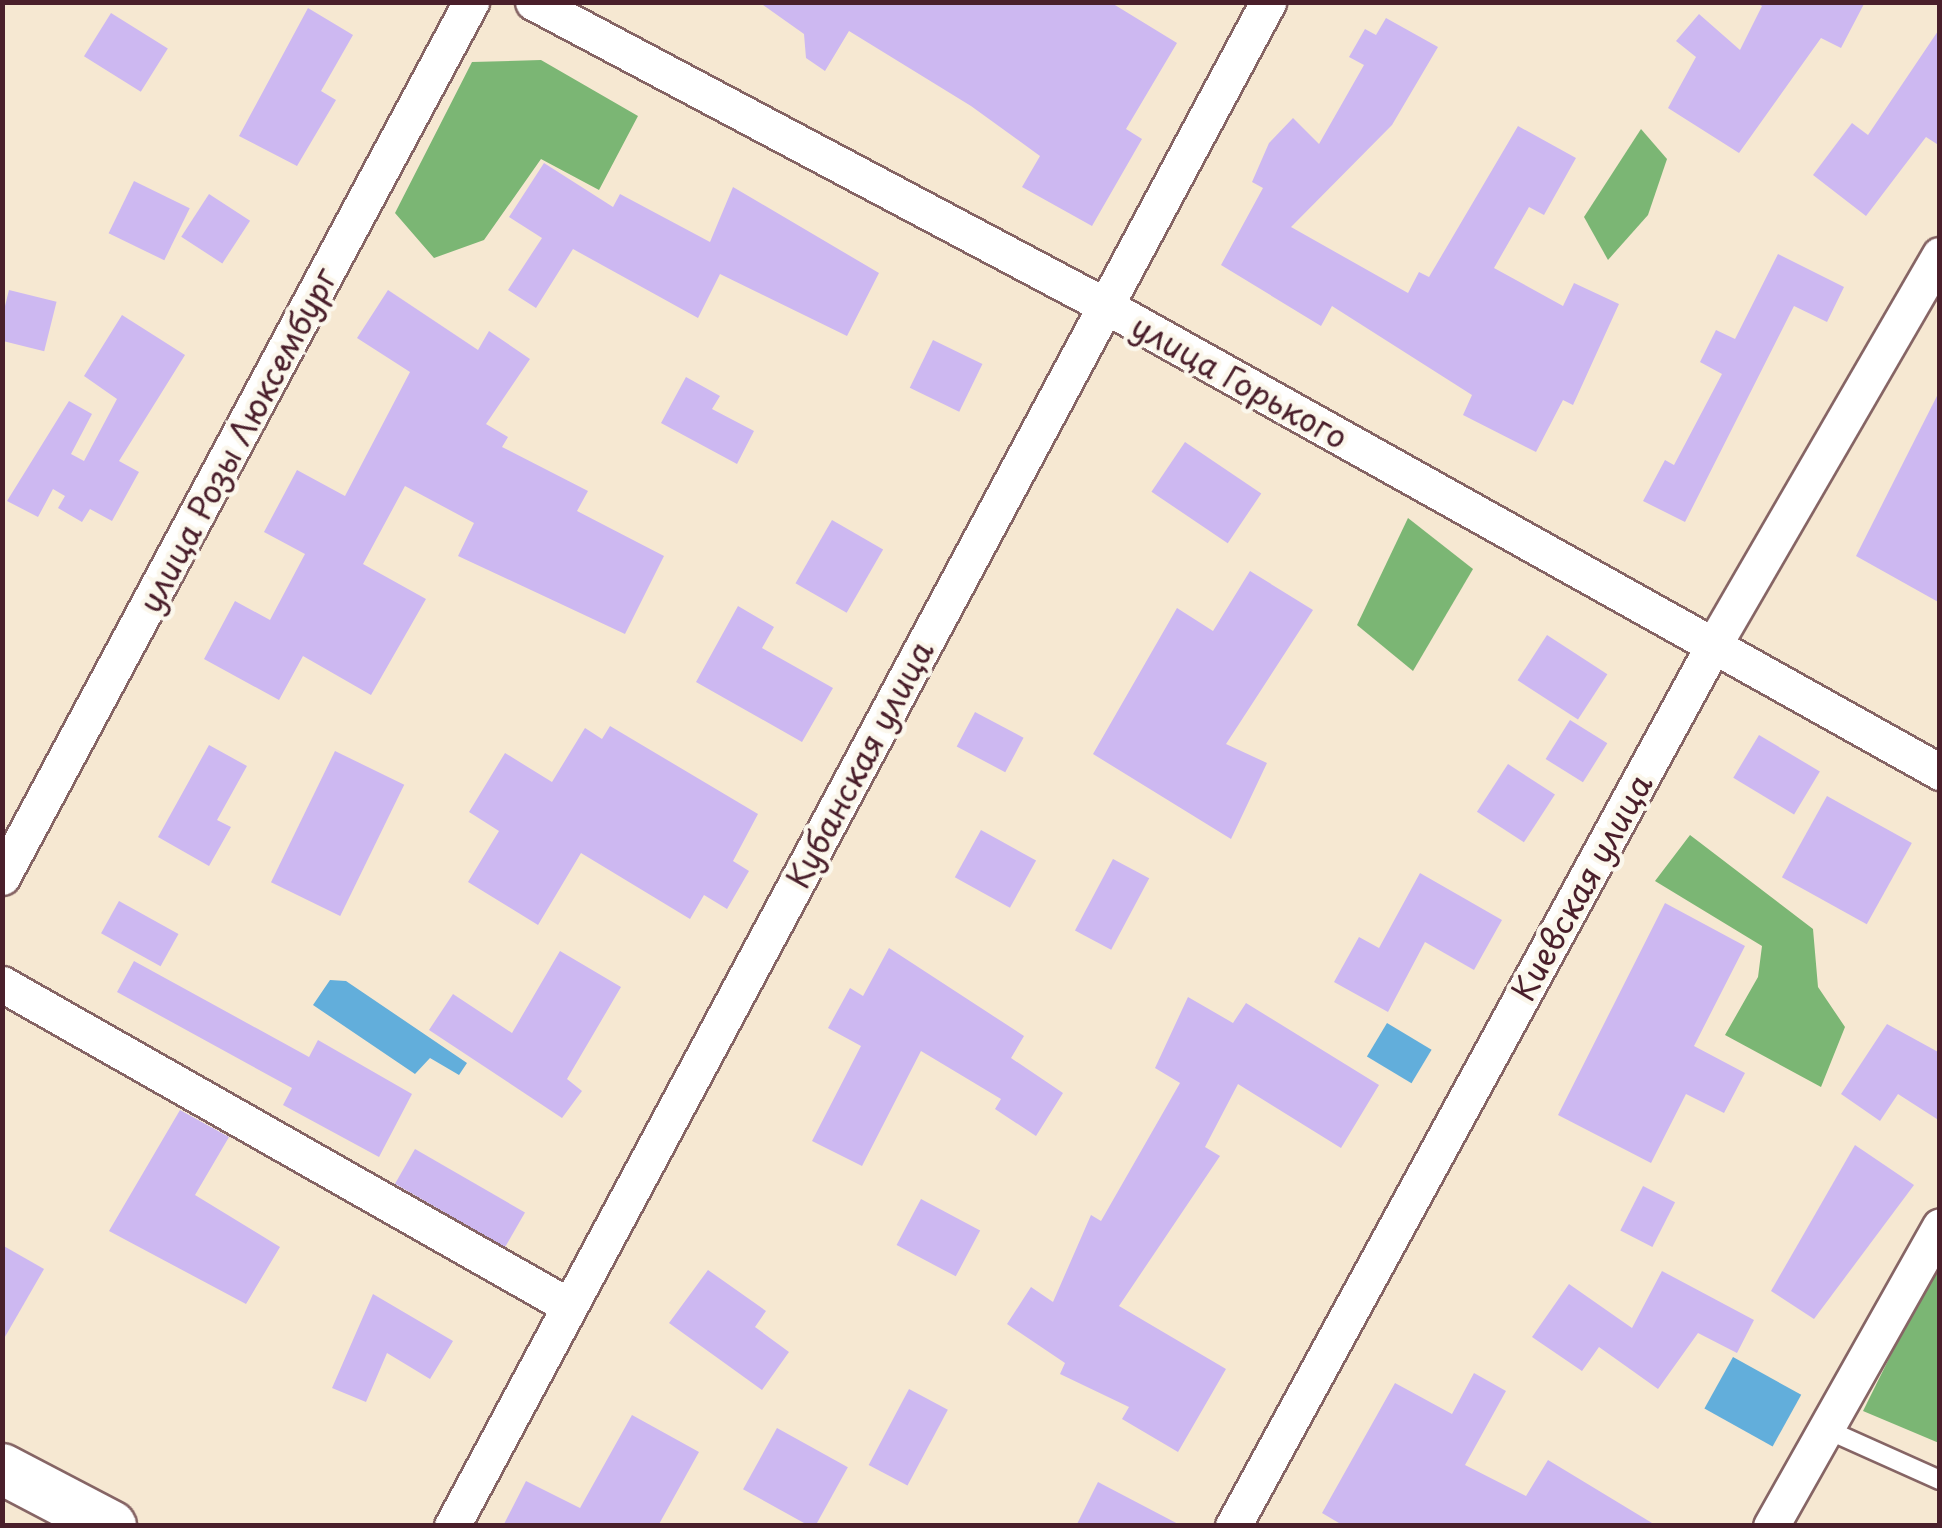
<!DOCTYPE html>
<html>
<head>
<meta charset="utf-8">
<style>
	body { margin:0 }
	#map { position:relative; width:1942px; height:1528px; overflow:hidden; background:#f6e8d2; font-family:"Playpen Sans",sans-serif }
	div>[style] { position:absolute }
	.forest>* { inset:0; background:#7bb674 }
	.water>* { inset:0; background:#62aedb; transform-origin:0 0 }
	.building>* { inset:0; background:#cdb8f1; transform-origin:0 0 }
	.roads { filter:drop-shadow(2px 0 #866565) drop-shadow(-2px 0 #866565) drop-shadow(0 2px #866565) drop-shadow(0 -2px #866565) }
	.lane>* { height:18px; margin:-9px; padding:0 9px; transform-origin:9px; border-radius:9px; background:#fff }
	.street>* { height:35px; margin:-17.5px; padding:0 17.5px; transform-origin:17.5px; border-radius:17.5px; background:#fff }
	.secondary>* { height:50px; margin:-25px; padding:0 25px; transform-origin:25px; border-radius:25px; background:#fff }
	span { translate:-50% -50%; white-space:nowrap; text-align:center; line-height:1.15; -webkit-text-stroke:9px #fbf7ec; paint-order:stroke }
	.street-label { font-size:32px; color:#4a1f2b }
	.frame { position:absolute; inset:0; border:5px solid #4a1f2b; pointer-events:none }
</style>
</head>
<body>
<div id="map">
	<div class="forest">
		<i style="clip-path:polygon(541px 60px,638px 116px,599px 190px,541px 159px,484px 240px,434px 258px,395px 213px,472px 62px)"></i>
		<i style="clip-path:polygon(1641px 129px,1667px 159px,1648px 215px,1608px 260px,1584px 217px)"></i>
		<i style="clip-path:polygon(1408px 518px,1473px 569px,1413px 671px,1357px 625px)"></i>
		<i style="clip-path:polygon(1690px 835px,1813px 929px,1818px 987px,1845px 1027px,1821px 1087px,1725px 1035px,1758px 977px,1762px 946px,1655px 881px)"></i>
		<i style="clip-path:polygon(1939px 1258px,1939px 1443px,1863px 1411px)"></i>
	</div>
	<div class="water">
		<i style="clip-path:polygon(330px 980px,346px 981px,467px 1063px,459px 1075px,430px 1058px,415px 1074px,313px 1005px)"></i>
		<i style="left:1387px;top:1023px;width:52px;height:39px;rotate:31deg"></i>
		<i style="left:1733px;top:1357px;width:78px;height:59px;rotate:29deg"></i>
	</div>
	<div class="building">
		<i style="clip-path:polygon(759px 2px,1110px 2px,1177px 43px,1126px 129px,1142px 139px,1092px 226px,1022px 187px,1040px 156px,971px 106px,849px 31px,825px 71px,806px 58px,804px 34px)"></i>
		<i style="clip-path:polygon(1754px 2px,1865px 2px,1841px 48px,1821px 38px,1739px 153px,1668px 108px,1696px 57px,1676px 41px,1699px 14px,1740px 50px,1762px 6px)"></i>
		<i style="clip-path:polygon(308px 8px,353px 35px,321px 91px,336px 100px,297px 166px,239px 136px)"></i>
		<i style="left:111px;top:13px;width:67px;height:51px;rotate:32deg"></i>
		<i style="clip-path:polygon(1386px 18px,1438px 47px,1392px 125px,1291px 227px,1408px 293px,1419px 272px,1429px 277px,1518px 126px,1576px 158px,1544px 215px,1529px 207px,1494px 268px,1563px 306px,1574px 283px,1619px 304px,1573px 405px,1563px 400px,1536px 452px,1463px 415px,1472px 395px,1332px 306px,1321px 326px,1221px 265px,1263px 188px,1252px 182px,1269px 143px,1293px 118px,1319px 144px,1364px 65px,1349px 57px,1365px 29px,1376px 35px)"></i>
		<i style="clip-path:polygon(1940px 28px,1940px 146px,1926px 137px,1866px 216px,1813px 175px,1852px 123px,1868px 135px)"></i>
		<i style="clip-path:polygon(544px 163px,613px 207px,620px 194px,710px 242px,733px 187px,879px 273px,847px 336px,720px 274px,698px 318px,573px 249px,536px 308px,508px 290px,542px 238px,509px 217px)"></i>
		<i style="left:134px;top:181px;width:62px;height:58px;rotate:26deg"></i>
		<i style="left:209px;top:194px;width:49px;height:51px;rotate:33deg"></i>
		<i style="clip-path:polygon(1778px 254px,1844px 287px,1827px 322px,1794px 306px,1685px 522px,1643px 501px,1665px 460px,1674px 465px,1722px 374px,1700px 362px,1716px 330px,1735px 339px)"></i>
		<i style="left:9px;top:290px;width:49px;height:51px;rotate:14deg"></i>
		<i style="clip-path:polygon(388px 290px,478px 350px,489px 331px,530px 359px,486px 424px,508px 437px,502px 447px,588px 491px,577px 511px,664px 556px,625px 634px,458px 556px,474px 523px,405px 486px,363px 564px,426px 599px,371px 695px,303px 656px,279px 700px,204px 659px,235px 601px,270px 620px,305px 554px,264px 532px,297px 470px,345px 496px,410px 372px,357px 338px)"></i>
		<i style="clip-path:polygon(122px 315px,185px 355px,119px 461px,139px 472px,112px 521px,90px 509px,82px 522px,58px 508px,65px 496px,53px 489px,38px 517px,7px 501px,69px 401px,92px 414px,71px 454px,84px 461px,117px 399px,84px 376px)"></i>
		<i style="left:933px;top:340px;width:55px;height:53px;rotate:26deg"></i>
		<i style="clip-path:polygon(686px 377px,720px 396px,712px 409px,754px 431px,737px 464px,661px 423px)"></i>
		<i style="clip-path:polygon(1940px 390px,1940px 603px,1856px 556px)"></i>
		<i style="left:1185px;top:442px;width:92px;height:60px;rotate:34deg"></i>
		<i style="left:832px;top:520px;width:59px;height:73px;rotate:30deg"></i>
		<i style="clip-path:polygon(1250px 571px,1313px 610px,1226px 744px,1267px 763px,1231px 839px,1093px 754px,1177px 608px,1213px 631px)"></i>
		<i style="clip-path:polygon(738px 606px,774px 627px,762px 648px,833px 688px,802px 742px,696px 682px)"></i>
		<i style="left:1547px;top:635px;width:72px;height:54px;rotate:33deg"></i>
		<i style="left:975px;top:712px;width:55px;height:39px;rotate:28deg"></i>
		<i style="left:1570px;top:720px;width:44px;height:46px;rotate:32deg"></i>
		<i style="clip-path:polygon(610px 726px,758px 814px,733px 861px,749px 871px,727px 909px,704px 895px,690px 919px,581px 853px,538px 925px,468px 882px,499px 831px,469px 812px,505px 753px,552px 782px,585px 728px,602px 739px)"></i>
		<i style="left:1759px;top:735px;width:71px;height:50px;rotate:31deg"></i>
		<i style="clip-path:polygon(209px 745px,247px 766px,217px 820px,231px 827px,209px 866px,158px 837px)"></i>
		<i style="left:335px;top:751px;width:77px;height:146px;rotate:26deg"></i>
		<i style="left:1508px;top:764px;width:56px;height:57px;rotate:33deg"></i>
		<i style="left:1827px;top:796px;width:97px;height:93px;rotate:29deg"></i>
		<i style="left:981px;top:830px;width:63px;height:54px;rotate:29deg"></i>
		<i style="left:1113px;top:859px;width:41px;height:81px;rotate:28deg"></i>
		<i style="clip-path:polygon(1420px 873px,1502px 920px,1474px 970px,1425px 942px,1388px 1012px,1334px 982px,1359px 937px,1379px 948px)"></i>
		<i style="left:119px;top:901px;width:68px;height:37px;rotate:29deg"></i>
		<i style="clip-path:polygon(1665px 903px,1745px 946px,1694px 1046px,1745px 1073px,1724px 1113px,1686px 1094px,1651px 1163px,1558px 1115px)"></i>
		<i style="clip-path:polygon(889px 948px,1024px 1036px,1011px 1058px,1063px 1093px,1036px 1136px,995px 1109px,1001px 1099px,921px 1051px,862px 1166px,812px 1141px,861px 1046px,828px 1028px,850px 988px,863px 996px)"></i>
		<i style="clip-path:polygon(560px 951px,621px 987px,567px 1079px,582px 1091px,562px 1118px,429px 1030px,453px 994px,512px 1033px)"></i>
		<i style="clip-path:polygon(134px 961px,309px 1057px,318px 1040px,412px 1094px,379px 1157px,283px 1105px,292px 1088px,117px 992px)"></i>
		<i style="clip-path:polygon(1188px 997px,1233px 1023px,1246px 1003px,1379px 1085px,1341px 1148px,1238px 1084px,1205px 1147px,1220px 1156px,1119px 1306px,1226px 1369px,1178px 1452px,1122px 1419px,1129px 1407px,1060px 1374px,1065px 1363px,1007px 1324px,1031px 1287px,1053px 1302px,1091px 1215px,1101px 1221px,1180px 1083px,1155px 1068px)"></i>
		<i style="clip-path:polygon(1887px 1024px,1940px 1053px,1940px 1121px,1898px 1094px,1880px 1121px,1841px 1094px)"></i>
		<i style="clip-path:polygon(180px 1110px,229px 1137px,195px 1195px,280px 1247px,246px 1304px,109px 1231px)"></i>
		<i style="clip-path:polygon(1855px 1145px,1914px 1185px,1814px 1319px,1771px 1291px)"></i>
		<i style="left:415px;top:1149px;width:127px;height:40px;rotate:30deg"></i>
		<i style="left:1643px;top:1186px;width:36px;height:50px;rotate:27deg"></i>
		<i style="left:921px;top:1199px;width:67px;height:52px;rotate:28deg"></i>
		<i style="clip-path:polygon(2px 1245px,44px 1269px,2px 1342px)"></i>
		<i style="clip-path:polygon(708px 1270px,766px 1311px,755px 1327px,789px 1352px,762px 1390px,669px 1323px)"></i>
		<i style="clip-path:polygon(1662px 1271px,1754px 1320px,1737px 1353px,1698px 1333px,1658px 1389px,1599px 1347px,1582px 1371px,1532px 1337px,1569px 1284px,1632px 1328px)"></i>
		<i style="clip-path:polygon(373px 1294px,453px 1341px,430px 1379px,387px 1353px,366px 1402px,332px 1388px)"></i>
		<i style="clip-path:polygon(1474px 1373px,1506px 1391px,1465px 1465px,1526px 1496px,1548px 1460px,1657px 1526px,1344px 1526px,1322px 1513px,1395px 1383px,1452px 1414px)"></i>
		<i style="left:909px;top:1389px;width:44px;height:86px;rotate:28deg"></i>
		<i style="clip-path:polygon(632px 1415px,699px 1452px,658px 1526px,503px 1526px,526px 1481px,580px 1508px)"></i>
		<i style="left:777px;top:1428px;width:81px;height:70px;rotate:29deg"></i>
		<i style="clip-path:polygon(1098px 1482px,1182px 1526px,1076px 1526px)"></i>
	</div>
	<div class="roads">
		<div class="lane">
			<i style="left:1828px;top:1430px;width:123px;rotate:24.1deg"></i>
		</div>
		<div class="street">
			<i style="left:533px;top:2px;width:646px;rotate:27.95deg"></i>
			<i style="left:1104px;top:305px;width:958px;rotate:29.19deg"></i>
			<i style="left:2px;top:877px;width:993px;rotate:-61.81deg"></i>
			<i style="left:2px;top:984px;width:652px;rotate:29.59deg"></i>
			<i style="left:452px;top:1526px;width:1729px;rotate:-61.83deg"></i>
			<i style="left:1233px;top:1526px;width:1002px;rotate:-61.39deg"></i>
			<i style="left:1713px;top:646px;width:452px;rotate:-59.9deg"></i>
			<i style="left:1771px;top:1526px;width:344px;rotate:-60.6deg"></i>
		</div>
		<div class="secondary">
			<i style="left:2px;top:1469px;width:123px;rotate:27.6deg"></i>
		</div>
	</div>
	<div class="street-label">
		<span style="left:1240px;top:381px;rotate:29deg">улица Горького</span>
		<span style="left:237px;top:440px;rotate:-62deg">улица Розы Люксембург</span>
		<span style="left:859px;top:764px;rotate:-62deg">Кубанская улица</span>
		<span style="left:1581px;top:887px;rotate:-61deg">Киевская улица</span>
	</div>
	<div class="frame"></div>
</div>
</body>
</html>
